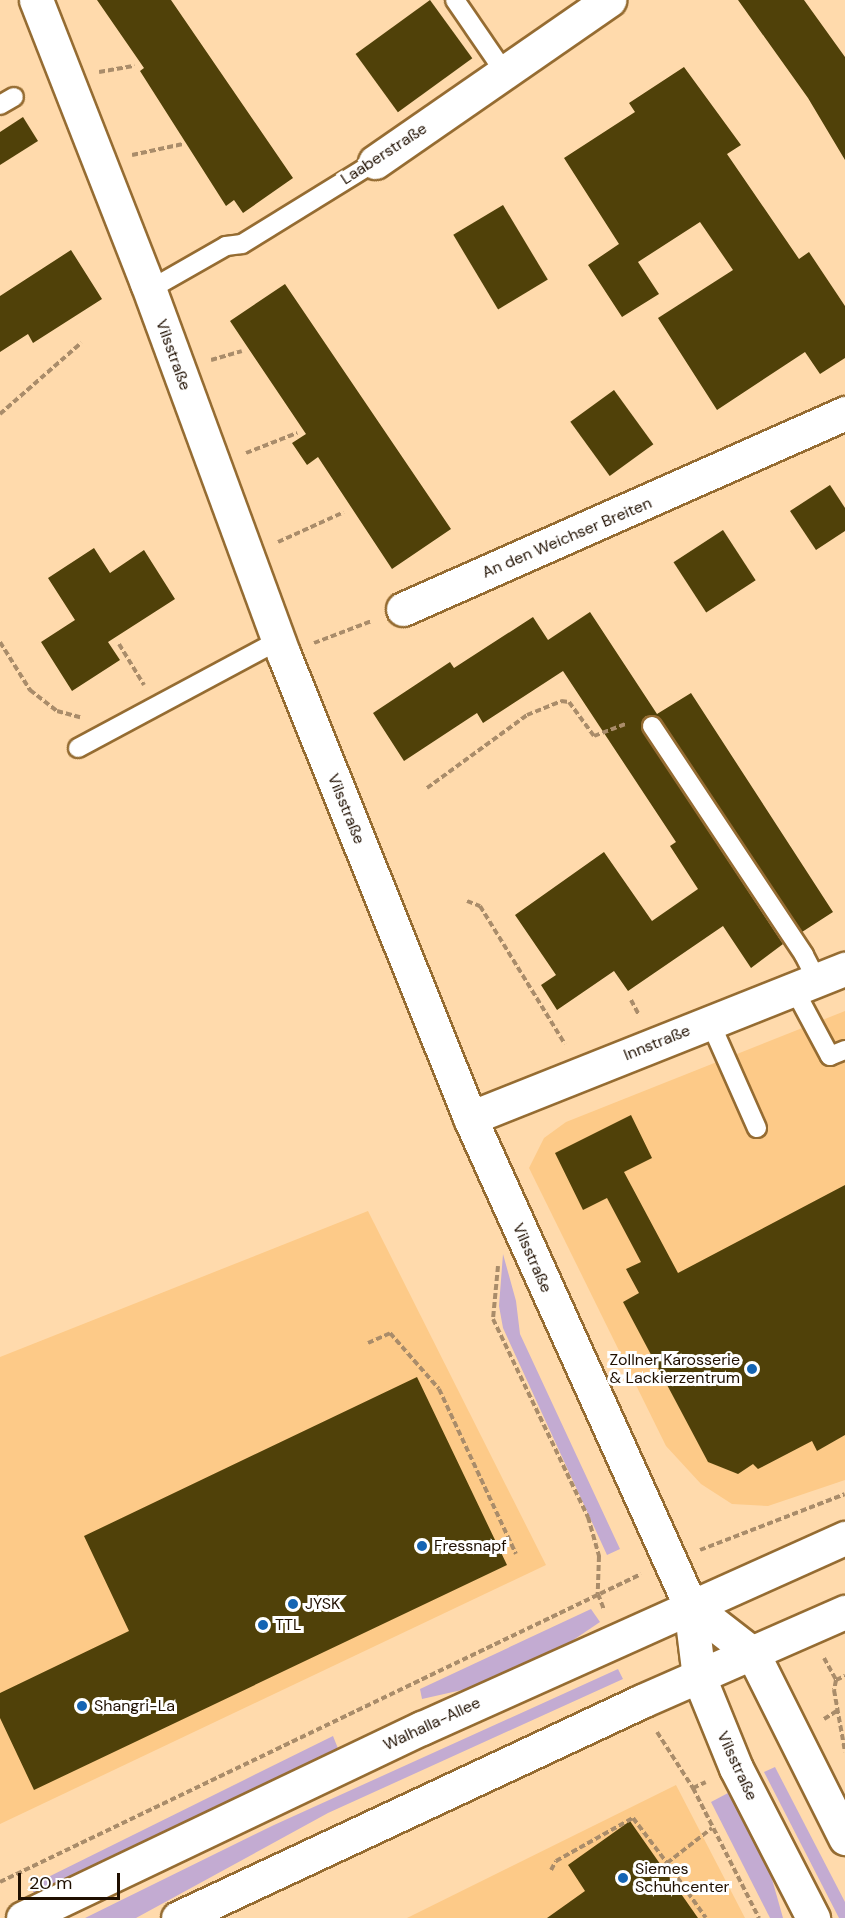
<!DOCTYPE html>
<html>
<head>
<meta charset="utf-8">
<style>
	body { margin:0 }
	#map { position:relative; width:845px; height:1918px; overflow:hidden; background:#ffdaac; font-family:"DM Sans",sans-serif }
	div>[style] { position:absolute }
	.built>* { inset:0; background:#fdca88 }
	.green>* { inset:0; background:#c3abd2 }
	.building>* { inset:0; background:#504109; transform-origin:0 0 }
	.path>* { height:4px; margin-top:-2px; transform-origin:0; background:repeating-linear-gradient(90deg,#a98c6a 0 6px,transparent 0 9px) }
	.roads { filter:drop-shadow(2px 0 #956c32) drop-shadow(-2px 0 #956c32) drop-shadow(0 2px #956c32) drop-shadow(0 -2px #956c32) }
	.service>* { height:18px; margin:-9px; padding:0 9px; transform-origin:9px; border-radius:9px; background:#fff }
	.minor>* { height:33px; margin:-16.5px; padding:0 16.5px; transform-origin:16.5px; border-radius:16.5px; background:#fff }
	.tertiary>* { height:33px; margin:-16.5px; padding:0 16.5px; transform-origin:16.5px; border-radius:16.5px; background:#fff }
	.secondary>* { height:33px; margin:-16.5px; padding:0 16.5px; transform-origin:16.5px; border-radius:16.5px; background:#fff }
	.dots>* { width:16px; height:16px; translate:-50% -50%; box-sizing:border-box; border:3px solid #fff; border-radius:50% }
	span { translate:-50% -50%; white-space:nowrap; text-align:center; line-height:1.15; -webkit-text-stroke:6px #fff; paint-order:stroke }
	.street-label { font-size:16px; color:#1f0f00 }
	.poi-label { font-size:16px; color:#1f0f00 }
	.right { translate:-100% -50%; text-align:right }
	.left { translate:0 -50%; text-align:left }
	.scale { position:absolute; left:18px; top:1873px; width:102px; height:27px; box-sizing:border-box; border:3px solid #1f0f00; border-top:0; padding-left:8px; font-size:18px; line-height:21px; white-space:nowrap; color:#1f0f00; -webkit-text-stroke:4px #fff; paint-order:stroke }
</style>
</head>
<body>
<div id="map">
	<div class="built">
		<i style="clip-path:polygon(845px 1011px,845px 1480px,768px 1506px,732px 1504px,701px 1484px,666px 1446px,529px 1168px,544px 1138px,566px 1122px)"></i>
		<i style="clip-path:polygon(368px 1211px,546px 1565px,0 1824px,0 1357px)"></i>
		<i style="clip-path:polygon(676px 1785px,745px 1918px,407px 1918px)"></i>
	</div>
	<div class="green">
		<i style="clip-path:polygon(503px 1254px,516px 1301px,520px 1334px,620px 1549px,607px 1555px,503px 1328px,499px 1306px)"></i>
		<i style="clip-path:polygon(591px 1609px,600px 1622px,551px 1655px,484px 1685px,422px 1699px,420px 1689px)"></i>
		<i style="clip-path:polygon(618px 1669px,623px 1679px,328px 1813px,136px 1918px,85px 1918px,274px 1825px)"></i>
		<i style="clip-path:polygon(333px 1736px,339px 1751px,37px 1898px,30px 1886px)"></i>
		<i style="clip-path:polygon(775px 1767px,845px 1902px,845px 1918px,839px 1918px,764px 1772px)"></i>
		<i style="clip-path:polygon(728px 1793px,770px 1872px,783px 1918px,770px 1918px,711px 1802px)"></i>
	</div>
	<div class="building">
		<i style="clip-path:polygon(97px 0,171px 0,293px 178px,243px 213px,234px 200px,226px 206px,140px 71px,144px 68px)"></i>
		<i style="left:430px;top:0;width:72px;height:92px;rotate:54deg"></i>
		<i style="clip-path:polygon(738px 0,804px 0,845px 57px,845px 160px,808px 98px)"></i>
		<i style="clip-path:polygon(684px 67px,741px 145px,727px 154px,799px 259px,809px 252px,845px 306px,845px 358px,820px 374px,805px 352px,717px 410px,658px 318px,733px 270px,700px 222px,638px 262px,659px 294px,622px 317px,588px 265px,619px 244px,564px 158px,635px 112px,629px 103px)"></i>
		<i style="clip-path:polygon(23px 117px,38px 141px,0 165px,0 132px)"></i>
		<i style="left:503px;top:205px;width:87px;height:58px;rotate:59deg"></i>
		<i style="clip-path:polygon(71px 250px,102px 299px,33px 343px,28px 334px,0 352px,0 296px)"></i>
		<i style="clip-path:polygon(285px 284px,451px 529px,392px 569px,318px 457px,307px 465px,292px 443px,306px 434px,230px 321px)"></i>
		<i style="left:614px;top:390px;width:67px;height:54px;rotate:54deg"></i>
		<i style="clip-path:polygon(830px 485px,845px 508px,845px 531px,816px 550px,790px 511px)"></i>
		<i style="left:723px;top:530px;width:60px;height:59px;rotate:57deg"></i>
		<i style="clip-path:polygon(94px 548px,110px 573px,144px 550px,175px 599px,108px 642px,120px 660px,72px 691px,41px 642px,75px 620px,48px 578px)"></i>
		<i style="clip-path:polygon(590px 612px,657px 714px,691px 693px,833px 912px,802px 932px,661px 720px,646px 716px,642px 722px,643px 732px,783px 944px,751px 968px,723px 926px,628px 991px,614px 971px,557px 1010px,541px 985px,556px 975px,515px 915px,604px 852px,652px 921px,698px 889px,670px 846px,676px 842px,563px 671px,483px 723px,477px 713px,404px 761px,373px 713px,450px 662px,454px 668px,533px 617px,548px 640px)"></i>
		<i style="clip-path:polygon(631px 1115px,652px 1158px,624px 1172px,678px 1273px,845px 1185px,845px 1435px,817px 1451px,812px 1441px,758px 1469px,753px 1464px,738px 1474px,708px 1462px,623px 1302px,639px 1293px,626px 1269px,641px 1262px,607px 1198px,583px 1210px,555px 1153px)"></i>
		<i style="clip-path:polygon(417px 1377px,507px 1565px,34px 1790px,0 1718px,0 1693px,129px 1631px,84px 1536px)"></i>
		<i style="clip-path:polygon(630px 1821px,698px 1918px,547px 1918px,585px 1891px,568px 1865px)"></i>
	</div>
	<div class="path">
		<i style="left:99px;top:72px;width:36px;rotate:-10deg"></i>
		<i style="left:132px;top:155px;width:52px;rotate:-12.2deg"></i>
		<i style="left:211px;top:360px;width:32px;rotate:-16deg"></i>
		<i style="left:0;top:414px;width:108px;rotate:-41.2deg"></i>
		<i style="left:246px;top:453px;width:55px;rotate:-21.4deg"></i>
		<i style="left:278px;top:542px;width:72px;rotate:-24.4deg"></i>
		<i style="left:0;top:642px;width:57px;rotate:58deg"></i>
		<i style="left:30px;top:690px;width:34px;rotate:38deg"></i>
		<i style="left:57px;top:711px;width:24px;rotate:15deg"></i>
		<i style="left:314px;top:643px;width:62px;rotate:-20.8deg"></i>
		<i style="left:119px;top:644px;width:48px;rotate:58.6deg"></i>
		<i style="left:427px;top:788px;width:124px;rotate:-36.1deg"></i>
		<i style="left:527px;top:715px;width:37px;rotate:-22deg"></i>
		<i style="left:561px;top:701px;width:8px;rotate:7deg"></i>
		<i style="left:569px;top:702px;width:42px;rotate:53.7deg"></i>
		<i style="left:594px;top:736px;width:34px;rotate:-21deg"></i>
		<i style="left:467px;top:901px;width:14px;rotate:21deg"></i>
		<i style="left:480px;top:906px;width:162px;rotate:58.4deg"></i>
		<i style="left:631px;top:1000px;width:17px;rotate:62deg"></i>
		<i style="left:498px;top:1266px;width:53px;rotate:95.4deg"></i>
		<i style="left:493px;top:1319px;width:220px;rotate:64.4deg"></i>
		<i style="left:588px;top:1517px;width:41px;rotate:74.2deg"></i>
		<i style="left:599px;top:1556px;width:38px;rotate:92deg"></i>
		<i style="left:598px;top:1594px;width:17px;rotate:69deg"></i>
		<i style="left:368px;top:1343px;width:24px;rotate:-24deg"></i>
		<i style="left:390px;top:1333px;width:74px;rotate:48.8deg"></i>
		<i style="left:439px;top:1389px;width:182px;rotate:65deg"></i>
		<i style="left:700px;top:1550px;width:155px;rotate:-21.1deg"></i>
		<i style="left:824px;top:1658px;width:25px;rotate:61deg"></i>
		<i style="left:836px;top:1680px;width:10px;rotate:101deg"></i>
		<i style="left:834px;top:1690px;width:63px;rotate:79.9deg"></i>
		<i style="left:836px;top:1680px;width:10px;rotate:-24deg"></i>
		<i style="left:824px;top:1719px;width:15px;rotate:-32deg"></i>
		<i style="left:657px;top:1732px;width:67px;rotate:57.3deg"></i>
		<i style="left:693px;top:1788px;width:146px;rotate:63.1deg"></i>
		<i style="left:693px;top:1788px;width:14px;rotate:-25deg"></i>
		<i style="left:667px;top:1863px;width:67px;rotate:54.7deg"></i>
		<i style="left:551px;top:1870px;width:10px;rotate:-61deg"></i>
		<i style="left:556px;top:1861px;width:88px;rotate:-29.2deg"></i>
		<i style="left:633px;top:1818px;width:56px;rotate:52.9deg"></i>
		<i style="left:667px;top:1863px;width:57px;rotate:-37.9deg"></i>
		<i style="left:0;top:1882px;width:711px;rotate:-25.66deg"></i>
	</div>
	<div class="roads">
		<div class="service">
			<i style="left:455px;top:0;width:88px;rotate:55.6deg"></i>
			<i style="left:0;top:105px;width:16px;rotate:-30deg"></i>
			<i style="left:149px;top:290px;width:89px;rotate:-29.7deg"></i>
			<i style="left:226px;top:246px;width:16px;rotate:-7deg"></i>
			<i style="left:242px;top:244px;width:156px;rotate:-31.7deg"></i>
			<i style="left:652px;top:726px;width:275px;rotate:56.4deg"></i>
			<i style="left:804px;top:955px;width:28px;rotate:63deg"></i>
			<i style="left:78px;top:748px;width:228px;rotate:-28.2deg"></i>
			<i style="left:794px;top:989px;width:76px;rotate:61.8deg"></i>
			<i style="left:830px;top:1056px;width:16px;rotate:-22deg"></i>
			<i style="left:710px;top:1022px;width:116px;rotate:66.1deg"></i>
		</div>
		<div class="minor">
			<i style="left:36px;top:0;width:304px;rotate:68.6deg"></i>
			<i style="left:147px;top:283px;width:396px;rotate:69.8deg"></i>
			<i style="left:284px;top:655px;width:499px;rotate:68.1deg"></i>
			<i style="left:470px;top:1118px;width:534px;rotate:65.69deg"></i>
			<i style="left:375px;top:162px;width:285px;rotate:-34.7deg"></i>
			<i style="left:403px;top:609px;width:484px;rotate:-23.9deg"></i>
			<i style="left:470px;top:1118px;width:404px;rotate:-21.7deg"></i>
		</div>
		<div class="tertiary">
			<i style="left:690px;top:1605px;width:73px;rotate:82.9deg"></i>
			<i style="left:699px;top:1677px;width:98px;rotate:67.9deg"></i>
			<i style="left:736px;top:1768px;width:169px;rotate:62.8deg"></i>
			<i style="left:690px;top:1605px;width:80px;rotate:37.9deg"></i>
			<i style="left:753px;top:1654px;width:206px;rotate:63.4deg"></i>
		</div>
		<div class="secondary">
			<i style="left:23px;top:1918px;width:442px;rotate:-25.5deg"></i>
			<i style="left:422px;top:1728px;width:464px;rotate:-24.2deg"></i>
			<i style="left:178px;top:1918px;width:512px;rotate:-25.06deg"></i>
			<i style="left:642px;top:1701px;width:222px;rotate:-23.7deg"></i>
		</div>
	</div>
	<div class="dots">
		<i style="left:752px;top:1369px;background:#1464b3"></i>
		<i style="left:422px;top:1546px;background:#1464b3"></i>
		<i style="left:293px;top:1604px;background:#1464b3"></i>
		<i style="left:263px;top:1625px;background:#1464b3"></i>
		<i style="left:82px;top:1706px;background:#1464b3"></i>
		<i style="left:623px;top:1878px;background:#1464b3"></i>
	</div>
	<div class="street-label">
		<span style="left:384px;top:154px;rotate:-33deg">Laaberstraße</span>
		<span style="left:173px;top:355px;rotate:70deg">Vilsstraße</span>
		<span style="left:567px;top:538px;rotate:-23deg">An den Weichser Breiten</span>
		<span style="left:346px;top:809px;rotate:68deg">Vilsstraße</span>
		<span style="left:657px;top:1043px;rotate:-22deg">Innstraße</span>
		<span style="left:532px;top:1258px;rotate:66deg">Vilsstraße</span>
		<span style="left:432px;top:1724px;rotate:-25deg">Walhalla-Allee</span>
		<span style="left:737px;top:1766px;rotate:65deg">Vilsstraße</span>
	</div>
	<div class="poi-label">
		<span class="right" style="left:740px;top:1369px">Zollner Karosserie<br>&amp; Lackierzentrum</span>
		<span class="left" style="left:434px;top:1546px">Fressnapf</span>
		<span class="left" style="left:305px;top:1604px">JYSK</span>
		<span class="left" style="left:275px;top:1625px">TTL</span>
		<span class="left" style="left:94px;top:1706px">Shangri-La</span>
		<span class="left" style="left:635px;top:1878px">Siemes<br>Schuhcenter</span>
	</div>
	<div class="scale">20 m</div>
</div>
</body>
</html>
